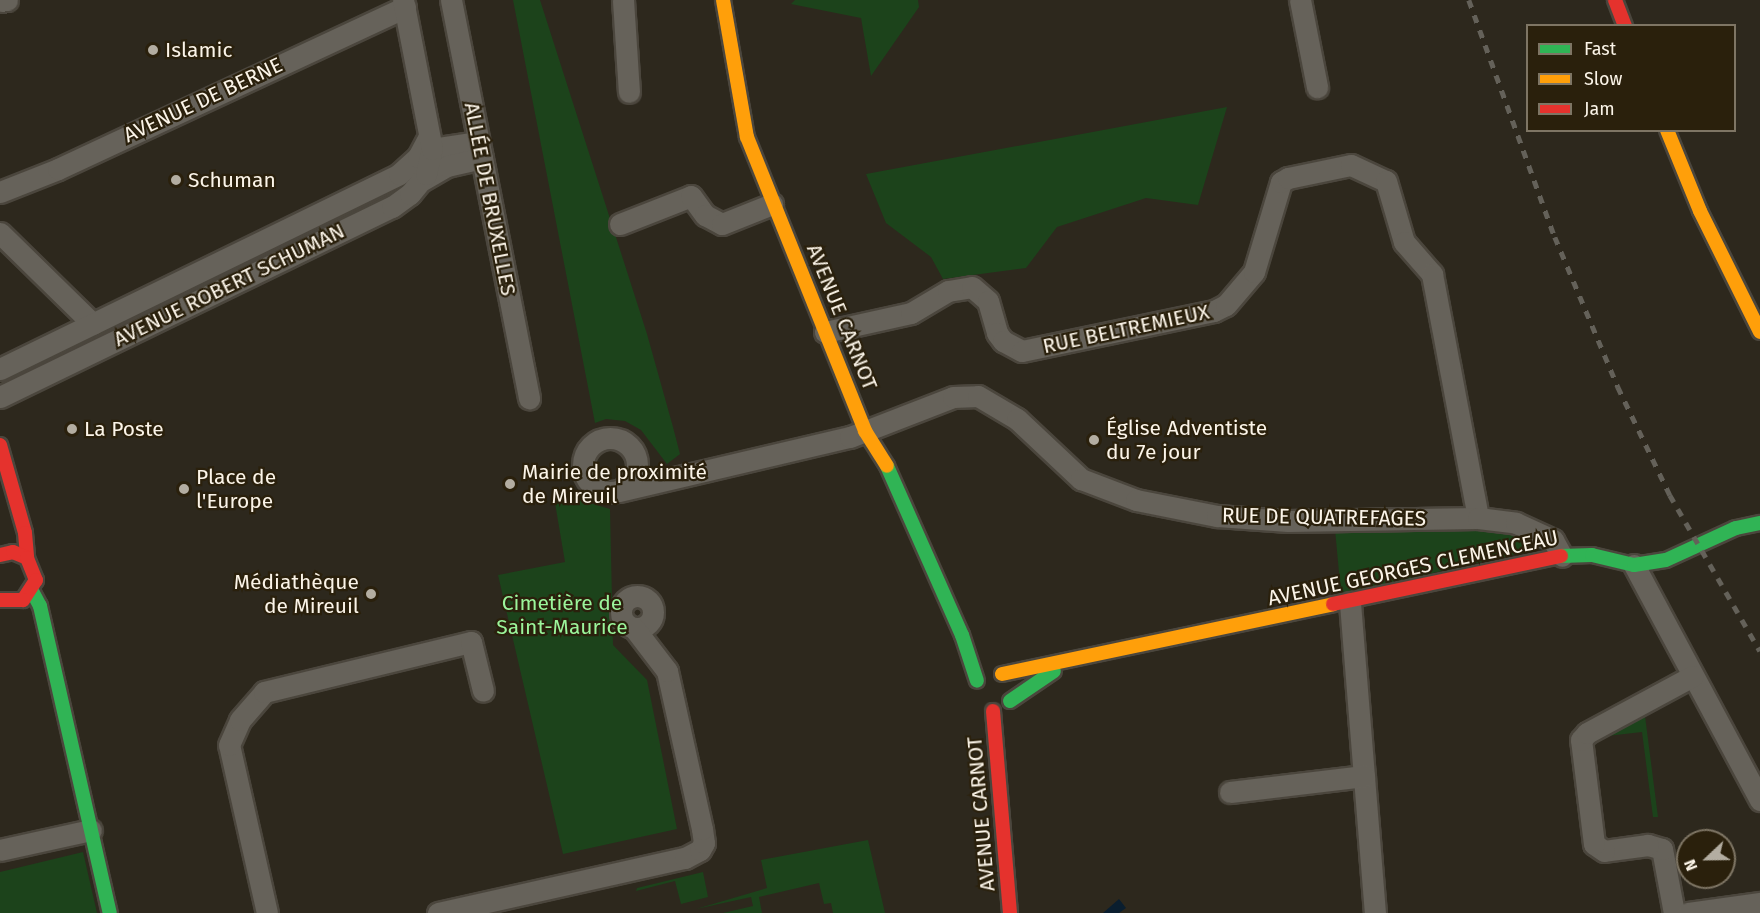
<!DOCTYPE html>
<html>
<head>
<meta charset="utf-8">
<style>
	body { margin:0 }
	#map { position:relative; width:1760px; height:913px; overflow:hidden; background:#2d281d; font-family:"Fira Sans",sans-serif }
	div>[style] { position:absolute }
	.green>* { inset:0; background:#1c431b }
	.water>* { inset:0; background:#0a1e2f }
	.roads { filter:drop-shadow(2px 0 #4b463d) drop-shadow(-2px 0 #4b463d) drop-shadow(0 2px #4b463d) drop-shadow(0 -2px #4b463d) }
	.street>* { height:21px; margin:-10.5px; padding:0 10.5px; transform-origin:10.5px; border-radius:10.5px; background:#66625a }
	.street>.ring { margin:-10.5px; padding:0; box-sizing:content-box; background:none; border:21px solid #66625a; border-radius:50% }
	.fast>* { height:14px; margin:-7px; padding:0 7px; transform-origin:7px; border-radius:7px; background:#30b455 }
	.slow>* { height:14px; margin:-7px; padding:0 7px; transform-origin:7px; border-radius:7px; background:#ff9f0a }
	.jam>* { height:14px; margin:-7px; padding:0 7px; transform-origin:7px; border-radius:7px; background:#e5322d }
	.rail>* { height:4.5px; margin-top:-2.25px; transform-origin:0; background:repeating-linear-gradient(90deg,#646159 0 8px,transparent 0 16px) }
	.dots>* { width:16px; height:16px; translate:-50% -50%; box-sizing:border-box; border:3px solid #2a200c; border-radius:50% }
	span { translate:-50% -50%; white-space:nowrap; text-align:center; line-height:1.15; -webkit-text-stroke:4.5px #2a200c; paint-order:stroke }
	.poi-label { font-size:21px; color:#fbf4e8 }
	.left { translate:0 -50%; text-align:left }
	.right { translate:-100% -50%; text-align:right }
	.street-label { font-size:21px; color:#fbf4e8 }
	.park-label { font-size:21px; color:#9bf59b }
	.legend { position:absolute; left:1526px; top:24px; width:210px; height:108px; box-sizing:border-box; background:#2a200c; border:2px solid #7e7564; margin:0; padding:8px 10px; list-style:none; font-size:18px; color:#fbf4e8 }
	.legend li { display:flex; align-items:center; gap:12px; height:30px }
	.legend b { width:30px; border:2px solid #7e7564 }
	.north { position:absolute; left:1676px; top:829px; width:60px; height:60px; box-sizing:border-box; background:#2a200c; border:2px solid #7e7564; border-radius:50%; rotate:248deg; font-size:16px; font-weight:700; line-height:24px; text-align:center; color:#fbf4e8 }
	.north::after { content:''; display:block; margin:auto; width:21px; height:27px; background:#b3ada1; clip-path:polygon(50% 0,100% 100%,50% 72%,0 100%) }
</style>
</head>
<body>
<div id="map">
	<div class="green">
		<i style="clip-path:polygon(513px 0,540px 0,647px 334px,673px 427px,680px 454px,667px 464px,641px 430px,625px 421px,606px 419px,595px 423px)"></i>
		<i style="clip-path:polygon(795px 0,918px 0,919px 7px,871px 76px,861px 18px,791px 4px)"></i>
		<i style="clip-path:polygon(1227px 107px,1198px 205px,1146px 198px,1057px 227px,1026px 268px,943px 279px,931px 257px,886px 223px,866px 174px)"></i>
		<i style="clip-path:polygon(579px 500px,610px 509px,613px 645px,647px 680px,677px 829px,563px 854px,498px 575px,565px 562px,555px 503px)"></i>
		<i style="clip-path:polygon(1335px 529px,1508px 529px,1528px 539px,1525px 552px,1341px 594px)"></i>
		<i style="clip-path:polygon(1645px 716px,1658px 817px,1653px 817px,1642px 732px,1607px 736px)"></i>
		<i style="clip-path:polygon(868px 840px,885px 913px,833px 913px,831px 903px,824px 904px,819px 883px,759px 897px,762px 913px,723px 913px,753px 906px,751px 897px,696px 909px,767px 888px,761px 860px)"></i>
		<i style="clip-path:polygon(83px 852px,97px 913px,0 913px,0 872px)"></i>
		<i style="clip-path:polygon(703px 872px,708px 897px,681px 904px,675px 881px,636px 891px,637px 888px)"></i>
	</div>
	<div class="water">
		<i style="clip-path:polygon(1119px 899px,1126px 908px,1119px 913px,1103px 913px)"></i>
	</div>
	<div class="roads">
		<div class="street">
			<i style="left:451px;top:0;width:406px;rotate:78.9deg"></i>
			<i style="left:623px;top:0;width:92px;rotate:86.3deg"></i>
			<i style="left:1300px;top:0;width:89px;rotate:78.9deg"></i>
			<i style="left:0;top:1px;width:7px;rotate:-8deg"></i>
			<i style="left:432px;top:149px;width:47px;rotate:-8.7deg"></i>
			<i style="left:421px;top:181px;width:30px;rotate:-30deg"></i>
			<i style="left:447px;top:166px;width:36px;rotate:-13deg"></i>
			<i style="left:0;top:192px;width:62px;rotate:-21.6deg"></i>
			<i style="left:58px;top:169px;width:383px;rotate:-25deg"></i>
			<i style="left:620px;top:224px;width:76px;rotate:-21.5deg"></i>
			<i style="left:691px;top:196px;width:24px;rotate:54deg"></i>
			<i style="left:705px;top:215px;width:19px;rotate:28deg"></i>
			<i style="left:722px;top:224px;width:54px;rotate:-21.8deg"></i>
			<i style="left:0;top:233px;width:130px;rotate:44.4deg"></i>
			<i style="left:825px;top:332px;width:88px;rotate:-12.5deg"></i>
			<i style="left:911px;top:313px;width:43px;rotate:-30.7deg"></i>
			<i style="left:948px;top:291px;width:24px;rotate:-9deg"></i>
			<i style="left:972px;top:287px;width:21px;rotate:41deg"></i>
			<i style="left:988px;top:301px;width:33px;rotate:74deg"></i>
			<i style="left:997px;top:333px;width:10px;rotate:53deg"></i>
			<i style="left:1003px;top:341px;width:21px;rotate:28deg"></i>
			<i style="left:1022px;top:351px;width:196px;rotate:-11.8deg"></i>
			<i style="left:1214px;top:311px;width:13px;rotate:-27deg"></i>
			<i style="left:1226px;top:305px;width:43px;rotate:-49.7deg"></i>
			<i style="left:1254px;top:272px;width:94px;rotate:-73.3deg"></i>
			<i style="left:1281px;top:182px;width:8px;rotate:-30deg"></i>
			<i style="left:1288px;top:178px;width:64px;rotate:-11.7deg"></i>
			<i style="left:1351px;top:165px;width:38px;rotate:25deg"></i>
			<i style="left:1386px;top:181px;width:64px;rotate:73.6deg"></i>
			<i style="left:1404px;top:242px;width:43px;rotate:48.8deg"></i>
			<i style="left:1432px;top:274px;width:248px;rotate:79.3deg"></i>
			<i style="left:0;top:369px;width:444px;rotate:-26deg"></i>
			<i style="left:399px;top:174px;width:25px;rotate:-42deg"></i>
			<i style="left:418px;top:157px;width:21px;rotate:-62deg"></i>
			<i style="left:0;top:397px;width:436px;rotate:-25.9deg"></i>
			<i style="left:392px;top:207px;width:22px;rotate:-36deg"></i>
			<i style="left:410px;top:194px;width:26px;rotate:-51deg"></i>
			<i style="left:426px;top:174px;width:26px;rotate:-77deg"></i>
			<i style="left:432px;top:149px;width:152px;rotate:-101deg"></i>
			<i class="ring" style="left:583px;top:438px;width:33px;height:33px"></i>
			<i style="left:619px;top:491px;width:237px;rotate:-13.2deg"></i>
			<i style="left:850px;top:437px;width:110px;rotate:-21.2deg"></i>
			<i style="left:953px;top:397px;width:25px;rotate:-2deg"></i>
			<i style="left:978px;top:396px;width:45px;rotate:30.5deg"></i>
			<i style="left:1017px;top:419px;width:88px;rotate:43.2deg"></i>
			<i style="left:1081px;top:479px;width:59px;rotate:20.9deg"></i>
			<i style="left:1136px;top:500px;width:83px;rotate:11.2deg"></i>
			<i style="left:1217px;top:516px;width:71px;rotate:4deg"></i>
			<i style="left:1288px;top:521px;width:190px;rotate:-0.9deg"></i>
			<i style="left:1478px;top:518px;width:38px;rotate:7deg"></i>
			<i style="left:1516px;top:523px;width:41px;rotate:24.7deg"></i>
			<i style="left:1553px;top:540px;width:18px;rotate:61deg"></i>
			<i style="left:1634px;top:565px;width:267px;rotate:61.8deg"></i>
			<i class="ring" style="left:621px;top:596px;width:11px;height:11px"></i>
			<i style="left:1350px;top:603px;width:311px;rotate:85.4deg"></i>
			<i style="left:1230px;top:792px;width:135px;rotate:-6.8deg"></i>
			<i style="left:0;top:850px;width:93px;rotate:-12.4deg"></i>
			<i style="left:267px;top:913px;width:172px;rotate:-102.7deg"></i>
			<i style="left:229px;top:745px;width:27px;rotate:-66deg"></i>
			<i style="left:240px;top:720px;width:37px;rotate:-49deg"></i>
			<i style="left:264px;top:692px;width:213px;rotate:-13.6deg"></i>
			<i style="left:471px;top:642px;width:50px;rotate:76.2deg"></i>
			<i style="left:438px;top:913px;width:253px;rotate:-12.6deg"></i>
			<i style="left:685px;top:858px;width:17px;rotate:-28deg"></i>
			<i style="left:700px;top:850px;width:8px;rotate:-60deg"></i>
			<i style="left:704px;top:843px;width:14px;rotate:-98deg"></i>
			<i style="left:702px;top:829px;width:162px;rotate:-102.5deg"></i>
			<i style="left:667px;top:671px;width:54px;rotate:-127.5deg"></i>
			<i style="left:1674px;top:913px;width:65px;rotate:-100.6deg"></i>
			<i style="left:1662px;top:849px;width:15px;rotate:-164deg"></i>
			<i style="left:1648px;top:845px;width:44px;rotate:172.2deg"></i>
			<i style="left:1604px;top:851px;width:12px;rotate:-145deg"></i>
			<i style="left:1594px;top:844px;width:105px;rotate:-97.1deg"></i>
			<i style="left:1581px;top:740px;width:9px;rotate:-49deg"></i>
			<i style="left:1587px;top:733px;width:120px;rotate:-28.3deg"></i>
			<i style="left:1688px;top:913px;width:73px;rotate:-7.9deg"></i>
		</div>
		<div class="fast">
			<i style="left:887px;top:466px;width:185px;rotate:66.1deg"></i>
			<i style="left:962px;top:635px;width:48px;rotate:71.9deg"></i>
			<i style="left:1561px;top:556px;width:31px;rotate:-2deg"></i>
			<i style="left:1592px;top:555px;width:43px;rotate:13.4deg"></i>
			<i style="left:1634px;top:565px;width:32px;rotate:-9deg"></i>
			<i style="left:1666px;top:560px;width:77px;rotate:-24.6deg"></i>
			<i style="left:1736px;top:528px;width:25px;rotate:-12deg"></i>
			<i style="left:32px;top:591px;width:17px;rotate:62deg"></i>
			<i style="left:40px;top:606px;width:315px;rotate:77.2deg"></i>
			<i style="left:1010px;top:701px;width:53px;rotate:-34.3deg"></i>
		</div>
		<div class="slow">
			<i style="left:723px;top:0;width:139px;rotate:80.1deg"></i>
			<i style="left:747px;top:137px;width:317px;rotate:68.1deg"></i>
			<i style="left:865px;top:431px;width:41px;rotate:57.8deg"></i>
			<i style="left:1667px;top:130px;width:87px;rotate:67.8deg"></i>
			<i style="left:1700px;top:211px;width:135px;rotate:63.6deg"></i>
			<i style="left:1002px;top:674px;width:338px;rotate:-11.9deg"></i>
		</div>
		<div class="jam">
			<i style="left:1615px;top:0;width:28px;rotate:69deg"></i>
			<i style="left:0;top:445px;width:91px;rotate:74.1deg"></i>
			<i style="left:25px;top:533px;width:25px;rotate:85deg"></i>
			<i style="left:0;top:555px;width:13px;rotate:-13deg"></i>
			<i style="left:13px;top:552px;width:15px;rotate:23deg"></i>
			<i style="left:27px;top:558px;width:24px;rotate:68deg"></i>
			<i style="left:36px;top:580px;width:24px;rotate:123deg"></i>
			<i style="left:23px;top:600px;width:23px;rotate:180deg"></i>
			<i style="left:1333px;top:604px;width:233px;rotate:-11.9deg"></i>
			<i style="left:993px;top:711px;width:203px;rotate:85.2deg"></i>
		</div>
	</div>
	<div class="rail">
		<i style="left:1469px;top:0;width:252px;rotate:70.1deg"></i>
		<i style="left:1555px;top:237px;width:163px;rotate:67.2deg"></i>
		<i style="left:1618px;top:387px;width:120px;rotate:64.3deg"></i>
		<i style="left:1670px;top:495px;width:180px;rotate:60deg"></i>
	</div>
	<div class="dots">
		<i style="left:153px;top:50px;background:#b3ada1"></i>
		<i style="left:176px;top:180px;background:#b3ada1"></i>
		<i style="left:72px;top:429px;background:#b3ada1"></i>
		<i style="left:1094px;top:440px;background:#b3ada1"></i>
		<i style="left:510px;top:484px;background:#b3ada1"></i>
		<i style="left:184px;top:489px;background:#b3ada1"></i>
		<i style="left:371px;top:594px;background:#b3ada1"></i>
	</div>
	<div class="poi-label">
		<span class="left" style="left:165px;top:50px">Islamic</span>
		<span class="left" style="left:188px;top:180px">Schuman</span>
		<span class="left" style="left:1106px;top:440px">Église Adventiste<br>du 7e jour</span>
		<span class="left" style="left:84px;top:429px">La Poste</span>
		<span class="left" style="left:522px;top:484px">Mairie de proximité<br>de Mireuil</span>
		<span class="left" style="left:196px;top:489px">Place de<br>l'Europe</span>
		<span class="right" style="left:359px;top:594px">Médiathèque<br>de Mireuil</span>
	</div>
	<div class="street-label">
		<span style="left:203px;top:100px;rotate:-25deg">AVENUE DE BERNE</span>
		<span style="left:490px;top:199px;rotate:79deg">ALLÉE DE BRUXELLES</span>
		<span style="left:229px;top:285px;rotate:-26deg">AVENUE ROBERT SCHUMAN</span>
		<span style="left:842px;top:317px;rotate:68deg">AVENUE CARNOT</span>
		<span style="left:1126px;top:329px;rotate:-12deg">RUE BELTREMIEUX</span>
		<span style="left:1324px;top:517px;rotate:1deg">RUE DE QUATREFAGES</span>
		<span style="left:1413px;top:568px;rotate:-12deg">AVENUE GEORGES CLEMENCEAU</span>
		<span style="left:981px;top:814px;rotate:-95deg">AVENUE CARNOT</span>
	</div>
	<div class="park-label">
		<span style="left:562px;top:615px">Cimetière de<br>Saint-Maurice</span>
	</div>
	<ul class="legend">
	<li><b style="height:8px;background:#30b455"></b>Fast</li>
	<li><b style="height:8px;background:#ff9f0a"></b>Slow</li>
	<li><b style="height:8px;background:#e5322d"></b>Jam</li>
	</ul>
	<div class="north">N</div>
</div>
</body>
</html>
